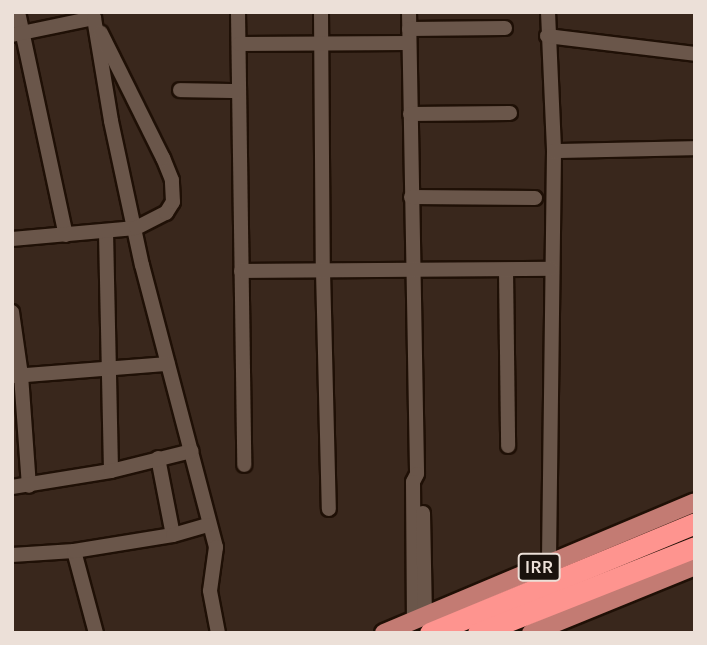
<!DOCTYPE html>
<html>
<head>
<meta charset="utf-8">
<style>
	body { margin:0 }
	#map { position:relative; width:707px; height:645px; overflow:hidden; background:#39271c; font-family:Karla,sans-serif }
	div>[style] { position:absolute }
	.roads { filter:drop-shadow(2px 0 #1f1006) drop-shadow(-2px 0 #1f1006) drop-shadow(0 2px #1f1006) drop-shadow(0 -2px #1f1006) }
	.minor>* { height:14px; margin:-7px; padding:0 7px; transform-origin:7px; border-radius:7px; background:#6a564a }
	.major>* { height:18px; margin:-9px; padding:0 9px; transform-origin:9px; border-radius:9px; background:#c37b73 }
	.highway>* { height:21px; margin:-10.5px; padding:0 10.5px; transform-origin:10.5px; border-radius:10.5px; background:#fe948f }
	span { translate:-50% -50%; white-space:nowrap; text-align:center; line-height:1.15; -webkit-text-stroke:6px #1a120d; paint-order:stroke }
	.shield-label span { padding:2px 5px; background:#1a120d; border:2px solid; border-radius:5px; -webkit-text-stroke-width:0 }
	.shield-label { font-size:18px; color:#ece0d8; font-weight:700 }
	.frame { position:absolute; inset:0; border:14px solid #ece0d8; pointer-events:none }
</style>
</head>
<body>
<div id="map">
	<div class="roads">
		<div class="minor">
			<i style="left:18px;top:12px;width:228px;rotate:77.9deg"></i>
			<i style="left:238px;top:12px;width:453px;rotate:89.2deg"></i>
			<i style="left:321px;top:12px;width:259px;rotate:89.6deg"></i>
			<i style="left:323px;top:271px;width:238px;rotate:88.6deg"></i>
			<i style="left:409px;top:12px;width:462px;rotate:89deg"></i>
			<i style="left:417px;top:474px;width:9px;rotate:117deg"></i>
			<i style="left:413px;top:482px;width:138px;rotate:89.6deg"></i>
			<i style="left:548px;top:12px;width:139px;rotate:87.5deg"></i>
			<i style="left:554px;top:151px;width:412px;rotate:90.7deg"></i>
			<i style="left:409px;top:29px;width:96px;rotate:-0.6deg"></i>
			<i style="left:12px;top:35px;width:84px;rotate:-11.7deg"></i>
			<i style="left:94px;top:18px;width:104px;rotate:80.6deg"></i>
			<i style="left:111px;top:121px;width:147px;rotate:77.9deg"></i>
			<i style="left:142px;top:265px;width:292px;rotate:75.3deg"></i>
			<i style="left:216px;top:547px;width:44px;rotate:97.8deg"></i>
			<i style="left:210px;top:591px;width:43px;rotate:79.2deg"></i>
			<i style="left:547px;top:36px;width:149px;rotate:6.9deg"></i>
			<i style="left:239px;top:44px;width:170px;rotate:-0.3deg"></i>
			<i style="left:180px;top:90px;width:59px;rotate:1deg"></i>
			<i style="left:410px;top:114px;width:100px;rotate:-0.6deg"></i>
			<i style="left:554px;top:151px;width:141px;rotate:-1.2deg"></i>
			<i style="left:411px;top:197px;width:124px;rotate:0.5deg"></i>
			<i style="left:106px;top:232px;width:239px;rotate:88.8deg"></i>
			<i style="left:12px;top:239px;width:124px;rotate:-5.1deg"></i>
			<i style="left:136px;top:228px;width:34px;rotate:-27deg"></i>
			<i style="left:166px;top:213px;width:13px;rotate:-58deg"></i>
			<i style="left:173px;top:202px;width:22px;rotate:-93deg"></i>
			<i style="left:172px;top:180px;width:24px;rotate:-112deg"></i>
			<i style="left:163px;top:158px;width:140px;rotate:-116.4deg"></i>
			<i style="left:506px;top:270px;width:176px;rotate:89.3deg"></i>
			<i style="left:241px;top:271px;width:310px;rotate:-0.4deg"></i>
			<i style="left:12px;top:312px;width:64px;rotate:81.9deg"></i>
			<i style="left:21px;top:375px;width:111px;rotate:85.9deg"></i>
			<i style="left:14px;top:376px;width:154px;rotate:-4.5deg"></i>
			<i style="left:158px;top:458px;width:78px;rotate:79deg"></i>
			<i style="left:12px;top:487px;width:100px;rotate:-9.2deg"></i>
			<i style="left:111px;top:471px;width:83px;rotate:-13.9deg"></i>
			<i style="left:423px;top:513px;width:102px;rotate:88.9deg"></i>
			<i style="left:74px;top:551px;width:85px;rotate:75deg"></i>
			<i style="left:12px;top:555px;width:62px;rotate:-3.7deg"></i>
			<i style="left:74px;top:551px;width:100px;rotate:-9.2deg"></i>
			<i style="left:173px;top:535px;width:36px;rotate:-16deg"></i>
		</div>
		<div class="major">
			<i style="left:384px;top:633px;width:337px;rotate:-22.8deg"></i>
			<i style="left:531px;top:633px;width:177px;rotate:-22.2deg"></i>
		</div>
		<div class="highway">
			<i style="left:430px;top:633px;width:287px;rotate:-22.5deg"></i>
			<i style="left:478px;top:633px;width:233px;rotate:-21.6deg"></i>
		</div>
	</div>
	<div class="shield-label">
		<span style="left:539px;top:567px">IRR</span>
	</div>
	<div class="frame"></div>
</div>
</body>
</html>
